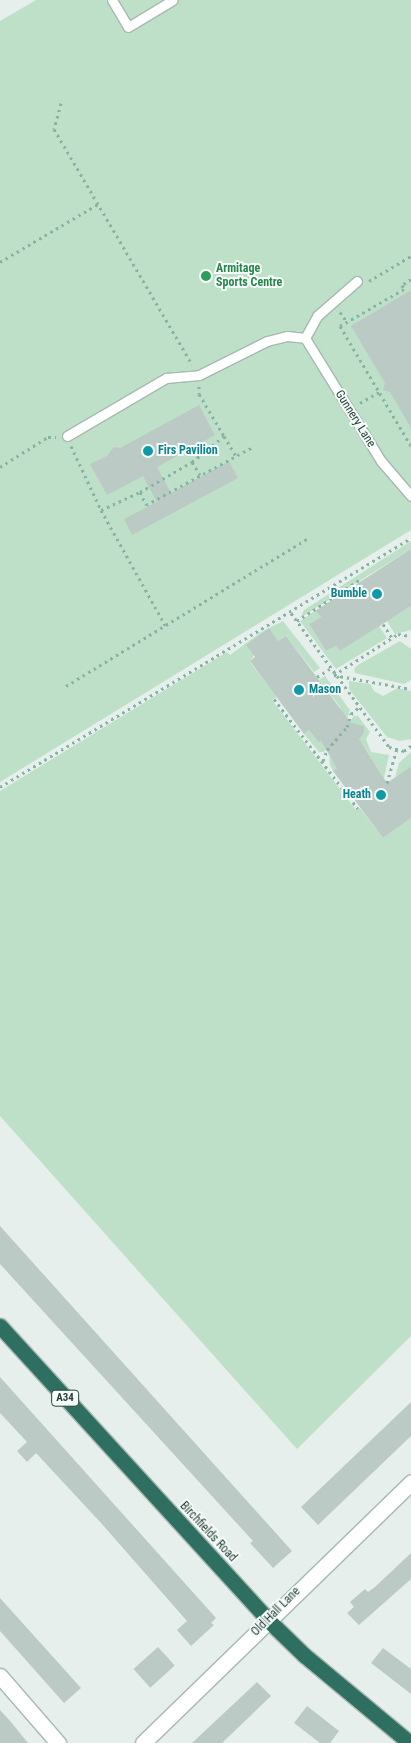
<!DOCTYPE html>
<html>
<head>
<meta charset="utf-8">
<style>
	body { margin:0 }
	#map { position:relative; width:411px; height:1743px; overflow:hidden; background:#e6efeb; font-family:"Roboto Condensed",sans-serif }
	div>[style] { position:absolute }
	.green>* { inset:0; background:#bfe0c8 }
	.building>* { inset:0; background:#bbcac4; transform-origin:0 0 }
	.path>* { height:3px; margin-top:-1.5px; transform-origin:0; background:repeating-linear-gradient(90deg,#86b3a5 0 2.5px,transparent 0 6.5px) }
	.roads { filter:drop-shadow(1px 0 #a8b8b2) drop-shadow(-1px 0 #a8b8b2) drop-shadow(0 1px #a8b8b2) drop-shadow(0 -1px #a8b8b2) }
	.lane>* { height:9px; margin:-4.5px; padding:0 4.5px; transform-origin:4.5px; border-radius:4.5px; background:#fff }
	.street>* { height:15px; margin:-7.5px; padding:0 7.5px; transform-origin:7.5px; border-radius:7.5px; background:#fff }
	.highway>* { height:15px; margin:-7.5px; padding:0 7.5px; transform-origin:7.5px; border-radius:7.5px; background:#2f6f62 }
	.dots>* { width:14px; height:14px; translate:-50% -50%; box-sizing:border-box; border:2px solid #f7fbf9; border-radius:50% }
	span { translate:-50% -50%; white-space:nowrap; text-align:center; line-height:1.15; -webkit-text-stroke:4px #f7fbf9; paint-order:stroke }
	.shield-label span { padding:1px 4px; background:#f7fbf9; border:1px solid; border-radius:4px; -webkit-text-stroke-width:0 }
	.shield-label { font-size:11px; color:#24423a; font-weight:700 }
	.leisure-label { font-size:12px; color:#27864d; font-weight:700 }
	.left { translate:0 -50%; text-align:left }
	.street-label { font-size:12px; color:#24423a }
	.culture-label { font-size:12px; color:#0d838f; font-weight:700 }
	.right { translate:-100% -50%; text-align:right }
</style>
</head>
<body>
<div id="map">
	<div class="green">
		<i style="clip-path:polygon(36px 0,411px 0,411px 530px,0 782px,0 21px)"></i>
		<i style="clip-path:polygon(411px 541px,411px 549px,300px 618px,304px 610px)"></i>
		<i style="clip-path:polygon(411px 606px,411px 630px,395px 634px,387px 621px)"></i>
		<i style="clip-path:polygon(315px 611px,321px 617px,309px 624px,326px 651px,336px 646px,340px 651px,379px 626px,387px 638px,336px 669px,300px 621px)"></i>
		<i style="clip-path:polygon(283px 621px,320px 668px,314px 672px,286px 636px,278px 641px,269px 629px,250px 662px,277px 697px,272px 700px,356px 810px,360px 808px,383px 838px,411px 818px,411px 1336px,297px 1449px,0 1116px,0 791px,227px 652px,230px 655px,261px 632px)"></i>
		<i style="clip-path:polygon(400px 641px,411px 649px,411px 680px,404px 684px,355px 673px,354px 669px,358px 665px)"></i>
		<i style="clip-path:polygon(325px 676px,350px 710px,345px 726px,324px 752px,319px 752px,304px 734px,309px 730px,319px 743px,345px 723px,337px 712px,341px 708px,319px 680px)"></i>
		<i style="clip-path:polygon(349px 681px,370px 684px,374px 691px,383px 696px,398px 688px,411px 691px,411px 739px,400px 741px,387px 737px,349px 689px)"></i>
		<i style="clip-path:polygon(354px 716px,358px 716px,370px 732px,366px 739px,371px 752px,389px 755px,384px 778px,365px 748px,333px 771px,330px 765px,329px 751px)"></i>
		<i style="clip-path:polygon(411px 752px,411px 766px,395px 777px,399px 763px)"></i>
	</div>
	<div class="building">
		<i style="clip-path:polygon(411px 290px,411px 428px,390px 392px,383px 390px,385px 383px,351px 326px)"></i>
		<i style="clip-path:polygon(199px 405px,215px 435px,157px 467px,171px 493px,229px 461px,238px 478px,132px 535px,124px 519px,157px 502px,143px 476px,107px 495px,90px 464px,107px 456px,114px 447px,120px 448px)"></i>
		<i style="clip-path:polygon(411px 549px,411px 606px,340px 651px,336px 646px,326px 651px,309px 624px,321px 617px,315px 611px)"></i>
		<i style="clip-path:polygon(269px 628px,278px 641px,286px 636px,351px 723px,364px 726px,364px 733px,359px 739px,387px 783px,411px 766px,411px 818px,383px 838px,333px 771px,337px 768px,321px 741px,319px 743px,309px 730px,304px 734px,250px 661px,255px 657px,246px 645px)"></i>
		<i style="clip-path:polygon(0 1226px,292px 1551px,273px 1568px,250px 1543px,253px 1541px,0 1264px)"></i>
		<i style="clip-path:polygon(0 1377px,216px 1618px,211px 1623px,214px 1625px,191px 1646px,177px 1630px,187px 1621px,101px 1523px,36px 1453px,27px 1462px,17px 1451px,27px 1442px,0 1413px)"></i>
		<i style="clip-path:polygon(411px 1402px,411px 1436px,318px 1525px,301px 1507px)"></i>
		<i style="clip-path:polygon(411px 1553px,411px 1579px,359px 1625px,347px 1613px,354px 1607px,350px 1602px,365px 1589px,368px 1592px,375px 1587px)"></i>
		<i style="clip-path:polygon(0 1598px,81px 1688px,64px 1703px,0 1631px)"></i>
		<i style="left:158px;top:1647px;width:25px;height:33px;rotate:48deg"></i>
		<i style="clip-path:polygon(383px 1648px,411px 1669px,411px 1694px,371px 1663px)"></i>
		<i style="clip-path:polygon(257px 1682px,271px 1696px,222px 1743px,192px 1743px)"></i>
		<i style="clip-path:polygon(307px 1706px,339px 1731px,330px 1743px,320px 1743px,294px 1723px)"></i>
		<i style="clip-path:polygon(0 1710px,11px 1722px,28px 1743px,0 1743px)"></i>
	</div>
	<div class="path">
		<i style="left:61px;top:103px;width:27px;rotate:105deg"></i>
		<i style="left:54px;top:129px;width:273px;rotate:59.6deg"></i>
		<i style="left:0;top:262px;width:114px;rotate:-30.6deg"></i>
		<i style="left:411px;top:279px;width:11px;rotate:146deg"></i>
		<i style="left:402px;top:285px;width:4px;rotate:63deg"></i>
		<i style="left:404px;top:289px;width:74px;rotate:150deg"></i>
		<i style="left:340px;top:326px;width:139px;rotate:59.4deg"></i>
		<i style="left:369px;top:281px;width:49px;rotate:-30.8deg"></i>
		<i style="left:340px;top:312px;width:12px;rotate:55deg"></i>
		<i style="left:199px;top:386px;width:8px;rotate:90deg"></i>
		<i style="left:199px;top:394px;width:49px;rotate:59.2deg"></i>
		<i style="left:360px;top:403px;width:22px;rotate:-30deg"></i>
		<i style="left:71px;top:446px;width:71px;rotate:64.9deg"></i>
		<i style="left:101px;top:510px;width:132px;rotate:60.9deg"></i>
		<i style="left:192px;top:462px;width:15px;rotate:58deg"></i>
		<i style="left:0;top:467px;width:57px;rotate:-32deg"></i>
		<i style="left:48px;top:437px;width:8px"></i>
		<i style="left:140px;top:492px;width:60px;rotate:-30deg"></i>
		<i style="left:192px;top:462px;width:41px;rotate:-39.1deg"></i>
		<i style="left:224px;top:436px;width:23px;rotate:59deg"></i>
		<i style="left:101px;top:510px;width:43px;rotate:-24.8deg"></i>
		<i style="left:140px;top:492px;width:14px;rotate:65deg"></i>
		<i style="left:146px;top:505px;width:122px;rotate:-28.5deg"></i>
		<i style="left:291px;top:613px;width:166px;rotate:53.8deg"></i>
		<i style="left:389px;top:747px;width:16px;rotate:15deg"></i>
		<i style="left:404px;top:751px;width:9px;rotate:-36deg"></i>
		<i style="left:297px;top:621px;width:74px;rotate:-33.5deg"></i>
		<i style="left:383px;top:624px;width:17px;rotate:57deg"></i>
		<i style="left:334px;top:675px;width:76px;rotate:-32.6deg"></i>
		<i style="left:398px;top:634px;width:13px;rotate:9deg"></i>
		<i style="left:334px;top:675px;width:78px;rotate:10.3deg"></i>
		<i style="left:317px;top:677px;width:15px;rotate:-32deg"></i>
		<i style="left:66px;top:686px;width:284px;rotate:-31.4deg"></i>
		<i style="left:274px;top:699px;width:138px;rotate:52.6deg"></i>
		<i style="left:323px;top:761px;width:12px;rotate:-70deg"></i>
		<i style="left:327px;top:750px;width:30px;rotate:-49deg"></i>
		<i style="left:347px;top:727px;width:14px;rotate:-73deg"></i>
		<i style="left:351px;top:714px;width:11px;rotate:-41deg"></i>
		<i style="left:387px;top:783px;width:35px;rotate:-74deg"></i>
		<i style="left:0;top:787px;width:481px;rotate:-31.2deg"></i>
	</div>
	<div class="roads">
		<div class="lane">
			<i style="left:112px;top:0;width:31px;rotate:59deg"></i>
			<i style="left:128px;top:27px;width:52px;rotate:-31deg"></i>
			<i style="left:305px;top:338px;width:145px;rotate:58.3deg"></i>
			<i style="left:381px;top:461px;width:46px;rotate:49.4deg"></i>
			<i style="left:305px;top:338px;width:25px;rotate:-61deg"></i>
			<i style="left:317px;top:316px;width:53px;rotate:-41.2deg"></i>
			<i style="left:67px;top:436px;width:115px;rotate:-30.4deg"></i>
			<i style="left:166px;top:378px;width:33px;rotate:-5deg"></i>
			<i style="left:199px;top:375px;width:76px;rotate:-26.6deg"></i>
			<i style="left:267px;top:341px;width:21px;rotate:-14deg"></i>
			<i style="left:287px;top:336px;width:18px;rotate:6deg"></i>
		</div>
		<div class="street">
			<i style="left:0;top:1676px;width:89px;rotate:49.1deg"></i>
			<i style="left:143px;top:1743px;width:374px;rotate:-44.2deg"></i>
		</div>
		<div class="highway">
			<i style="left:0;top:1326px;width:398px;rotate:47.6deg"></i>
			<i style="left:268px;top:1620px;width:50px;rotate:44.2deg"></i>
			<i style="left:304px;top:1655px;width:138px;rotate:39.7deg"></i>
		</div>
	</div>
	<div class="dots">
		<i style="left:206px;top:276px;background:#2e9e5b"></i>
		<i style="left:148px;top:451px;background:#0f9aa8"></i>
		<i style="left:377px;top:594px;background:#0f9aa8"></i>
		<i style="left:299px;top:690px;background:#0f9aa8"></i>
		<i style="left:381px;top:795px;background:#0f9aa8"></i>
	</div>
	<div class="shield-label">
		<span style="left:65px;top:1398px">A34</span>
	</div>
	<div class="leisure-label">
		<span class="left" style="left:216px;top:276px">Armitage<br>Sports Centre</span>
	</div>
	<div class="street-label">
		<span style="left:355px;top:419px;rotate:58deg">Gunnery Lane</span>
		<span style="left:208px;top:1532px;rotate:47deg">Birchfields Road</span>
		<span style="left:276px;top:1612px;rotate:-45deg">Old Hall Lane</span>
	</div>
	<div class="culture-label">
		<span class="left" style="left:158px;top:451px">Firs Pavilion</span>
		<span class="right" style="left:367px;top:594px">Bumble</span>
		<span class="left" style="left:309px;top:690px">Mason</span>
		<span class="right" style="left:371px;top:795px">Heath</span>
	</div>
</div>
</body>
</html>
